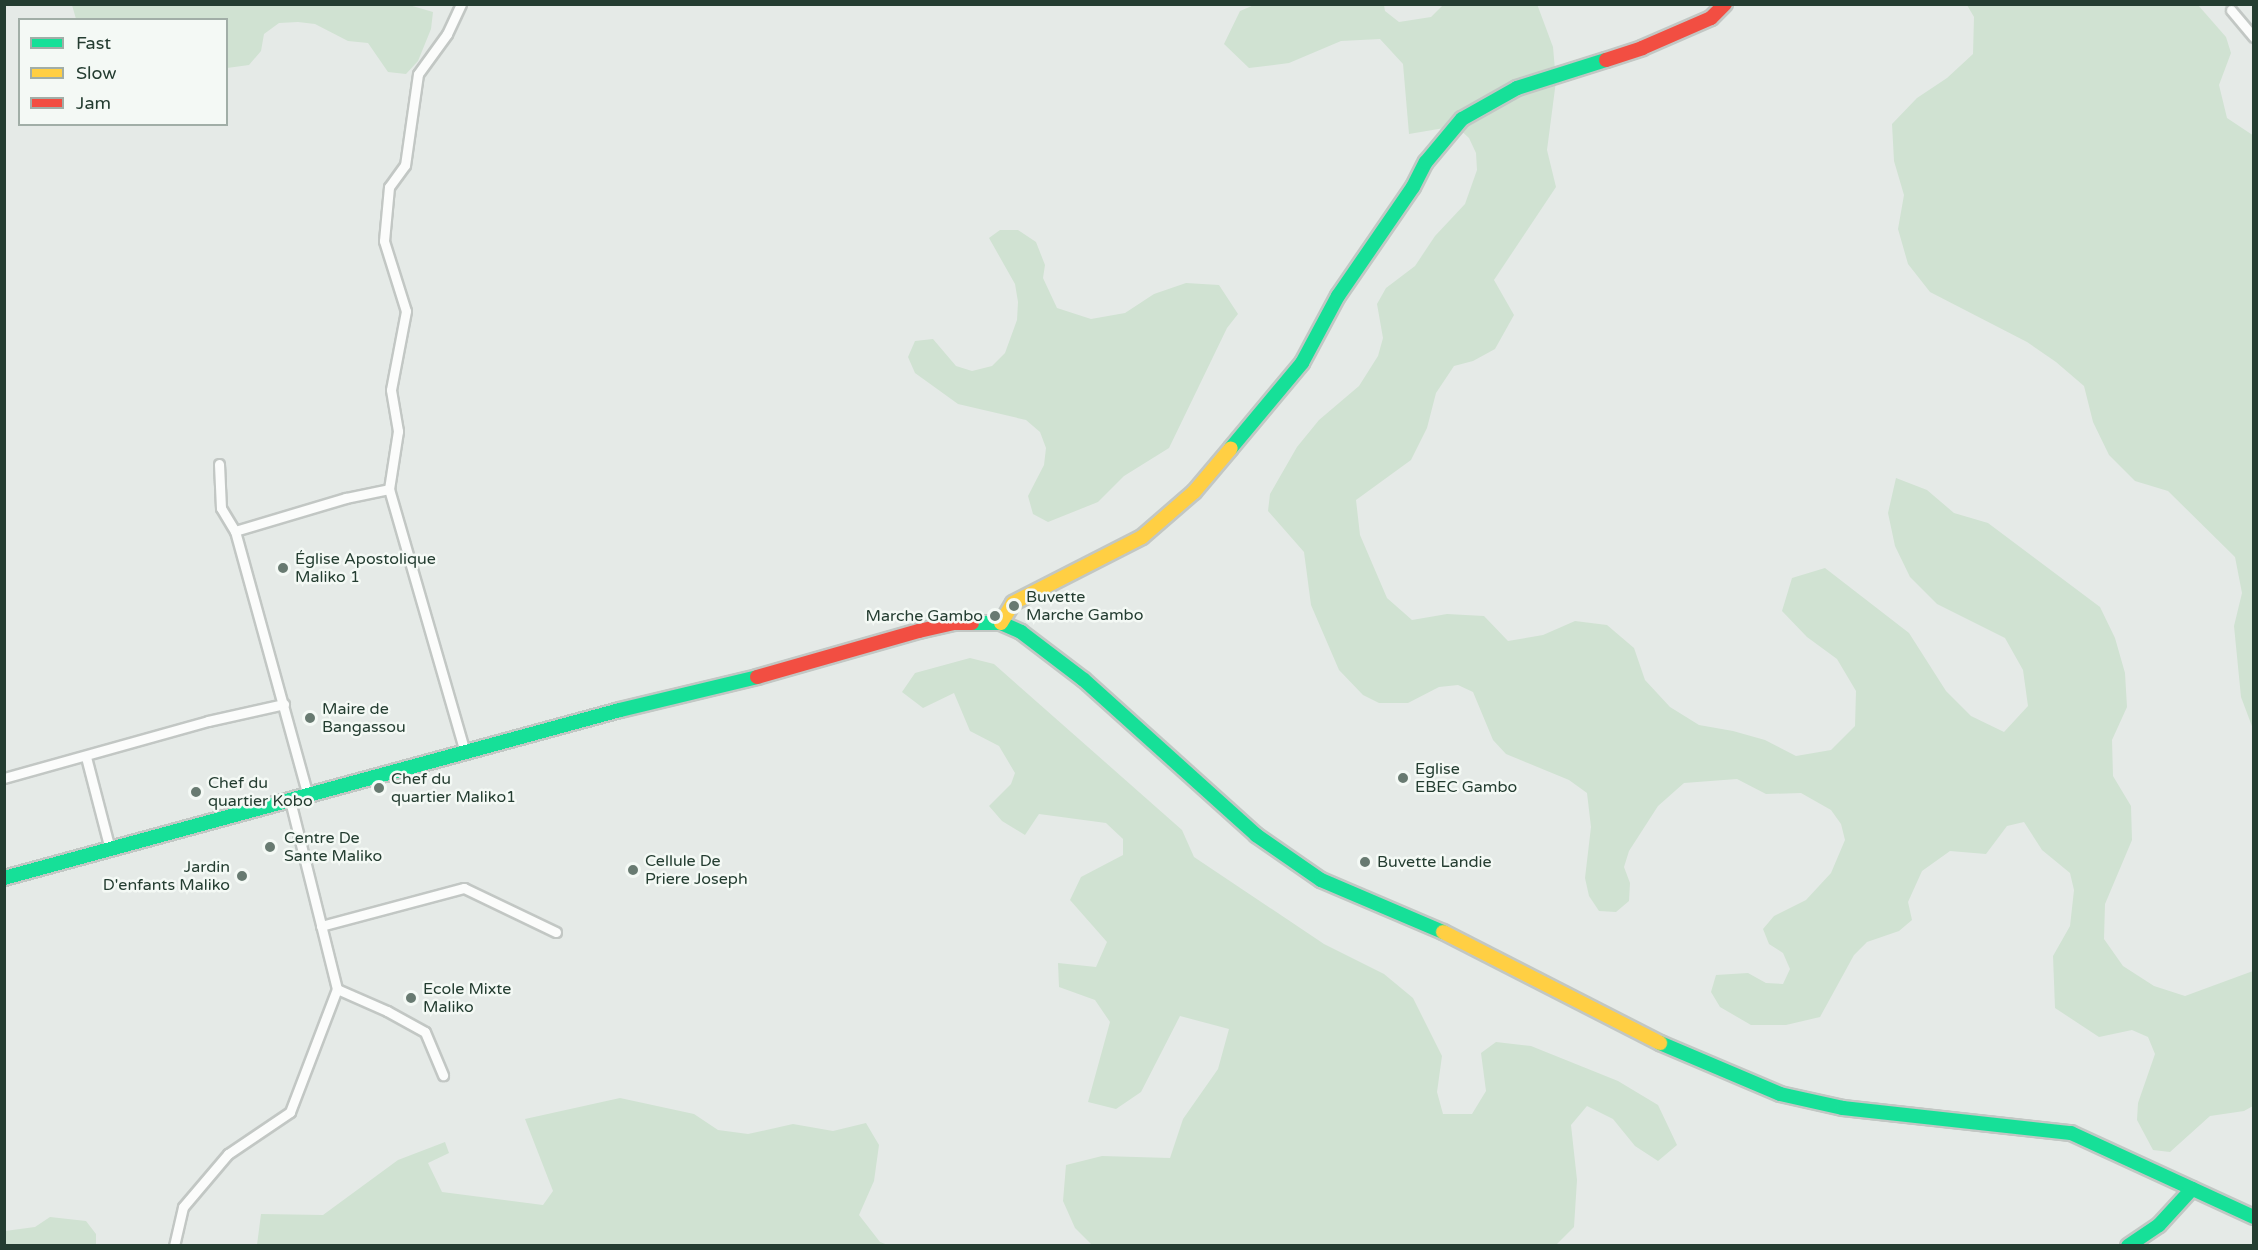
<!DOCTYPE html>
<html>
<head>
<meta charset="utf-8">
<style>
	body { margin:0 }
	#map { position:relative; width:2258px; height:1250px; overflow:hidden; background:#e5eae7; font-family:"Varela Round",sans-serif }
	div>[style] { position:absolute }
	.green>* { inset:0; background:#d0e2d2 }
	.roads { filter:drop-shadow(2px 0 #c2c7c4) drop-shadow(-2px 0 #c2c7c4) drop-shadow(0 2px #c2c7c4) drop-shadow(0 -2px #c2c7c4) }
	.street>* { height:9px; margin:-4.5px; padding:0 4.5px; transform-origin:4.5px; border-radius:4.5px; background:#fbfcfb }
	.fast>* { height:14px; margin:-7px; padding:0 7px; transform-origin:7px; border-radius:7px; background:#16e098 }
	.slow>* { height:14px; margin:-7px; padding:0 7px; transform-origin:7px; border-radius:7px; background:#ffcf43 }
	.jam>* { height:14px; margin:-7px; padding:0 7px; transform-origin:7px; border-radius:7px; background:#f24e42 }
	.dots>* { width:16px; height:16px; translate:-50% -50%; box-sizing:border-box; border:3px solid #f4f9f5; border-radius:50% }
	span { translate:-50% -50%; white-space:nowrap; text-align:center; line-height:1.15; -webkit-text-stroke:5px #f4f9f5; paint-order:stroke }
	.poi-label { font-size:16px; color:#243d31 }
	.left { translate:0 -50%; text-align:left }
	.right { translate:-100% -50%; text-align:right }
	.frame { position:absolute; inset:0; border:6px solid #243d31; pointer-events:none }
	.legend { position:absolute; left:18px; top:18px; width:210px; height:108px; box-sizing:border-box; background:#f4f9f5; border:2px solid #a1aea7; margin:0; padding:8px 10px; list-style:none; font-size:18px; color:#243d31 }
	.legend li { display:flex; align-items:center; gap:12px; height:30px }
	.legend b { width:30px; border:2px solid #a1aea7 }
</style>
</head>
<body>
<div id="map">
	<div class="green">
		<i style="clip-path:polygon(1537px 4px,1553px 47px,1556px 81px,1547px 150px,1556px 187px,1494px 280px,1514px 315px,1495px 349px,1473px 361px,1454px 366px,1436px 393px,1427px 428px,1411px 460px,1356px 500px,1360px 535px,1387px 598px,1412px 620px,1447px 614px,1484px 616px,1508px 641px,1543px 635px,1575px 621px,1607px 625px,1634px 648px,1645px 680px,1670px 707px,1699px 725px,1733px 731px,1765px 740px,1796px 756px,1831px 750px,1855px 726px,1856px 691px,1837px 659px,1807px 637px,1782px 611px,1792px 578px,1825px 568px,1909px 633px,1946px 691px,1971px 716px,2004px 732px,2028px 706px,2023px 670px,2005px 638px,1937px 604px,1910px 577px,1895px 546px,1888px 513px,1896px 478px,1927px 490px,1954px 513px,1988px 523px,2100px 607px,2115px 638px,2125px 673px,2127px 707px,2112px 740px,2113px 776px,2131px 806px,2132px 840px,2105px 904px,2104px 939px,2123px 966px,2154px 986px,2185px 996px,2253px 971px,2253px 1106px,2244px 1111px,2210px 1116px,2170px 1152px,2153px 1150px,2137px 1120px,2138px 1103px,2155px 1054px,2148px 1037px,2132px 1030px,2099px 1037px,2055px 1008px,2053px 956px,2070px 926px,2074px 890px,2070px 873px,2042px 850px,2024px 822px,2007px 826px,1986px 854px,1950px 851px,1922px 871px,1908px 902px,1912px 920px,1899px 931px,1867px 942px,1854px 955px,1820px 1017px,1786px 1025px,1751px 1025px,1720px 1007px,1711px 992px,1716px 975px,1748px 973px,1766px 983px,1783px 984px,1790px 969px,1783px 953px,1769px 944px,1763px 929px,1774px 916px,1806px 900px,1831px 873px,1845px 840px,1841px 824px,1831px 810px,1801px 793px,1766px 794px,1737px 779px,1684px 783px,1658px 806px,1629px 851px,1624px 867px,1630px 883px,1629px 901px,1616px 912px,1599px 911px,1589px 896px,1585px 878px,1591px 827px,1587px 793px,1569px 780px,1506px 754px,1493px 740px,1473px 692px,1458px 685px,1439px 687px,1408px 703px,1379px 703px,1363px 695px,1339px 670px,1311px 605px,1304px 552px,1268px 511px,1270px 494px,1297px 447px,1319px 420px,1359px 386px,1378px 356px,1383px 338px,1377px 304px,1386px 288px,1415px 266px,1435px 236px,1465px 204px,1477px 170px,1476px 153px,1469px 138px,1456px 126px,1409px 134px,1403px 64px,1380px 39px,1341px 41px,1289px 63px,1249px 68px,1224px 44px,1240px 11px,1254px 5px,1384px 5px,1385px 11px,1399px 22px,1431px 17px,1443px 5px)"></i>
		<i style="clip-path:polygon(409px 5px,433px 12px,431px 29px,418px 61px,406px 74px,388px 72px,368px 43px,348px 41px,315px 24px,298px 22px,279px 23px,264px 34px,261px 51px,249px 65px,227px 68px,226px 20px,76px 19px,72px 5px)"></i>
		<i style="clip-path:polygon(1967px 5px,2198px 5px,2226px 37px,2231px 53px,2219px 85px,2227px 118px,2254px 136px,2253px 729px,2241px 697px,2234px 626px,2242px 593px,2235px 557px,2168px 491px,2135px 481px,2109px 455px,2093px 422px,2084px 386px,2056px 362px,2027px 342px,1930px 292px,1908px 264px,1898px 229px,1904px 195px,1894px 161px,1892px 124px,1917px 98px,1947px 78px,1973px 54px,1974px 17px)"></i>
		<i style="clip-path:polygon(1000px 230px,1018px 230px,1036px 242px,1045px 265px,1043px 278px,1057px 308px,1091px 319px,1125px 313px,1154px 294px,1186px 283px,1219px 285px,1238px 314px,1227px 328px,1169px 448px,1124px 476px,1098px 502px,1048px 522px,1033px 514px,1028px 496px,1044px 465px,1046px 448px,1040px 432px,1026px 420px,958px 404px,915px 373px,908px 357px,915px 341px,933px 339px,956px 366px,972px 371px,992px 366px,1005px 353px,1017px 320px,1018px 302px,1015px 284px,989px 238px)"></i>
		<i style="clip-path:polygon(970px 658px,994px 664px,1182px 830px,1194px 857px,1324px 944px,1384px 974px,1413px 998px,1442px 1056px,1437px 1092px,1443px 1114px,1472px 1114px,1486px 1091px,1481px 1053px,1496px 1042px,1531px 1046px,1618px 1081px,1658px 1105px,1677px 1145px,1658px 1161px,1635px 1146px,1613px 1119px,1587px 1106px,1571px 1125px,1577px 1180px,1574px 1227px,1556px 1245px,1092px 1245px,1075px 1228px,1063px 1201px,1066px 1165px,1102px 1156px,1170px 1158px,1183px 1119px,1218px 1069px,1229px 1029px,1180px 1016px,1141px 1092px,1116px 1109px,1088px 1102px,1110px 1022px,1095px 1000px,1059px 987px,1058px 963px,1096px 967px,1107px 942px,1070px 900px,1081px 877px,1123px 855px,1123px 839px,1106px 823px,1039px 814px,1025px 835px,1002px 821px,989px 806px,1011px 784px,1015px 773px,999px 746px,970px 731px,954px 693px,923px 708px,902px 692px,915px 673px)"></i>
		<i style="clip-path:polygon(620px 1098px,694px 1114px,718px 1130px,748px 1134px,793px 1124px,833px 1131px,866px 1123px,879px 1145px,874px 1181px,859px 1215px,880px 1242px,888px 1245px,257px 1245px,261px 1214px,323px 1215px,398px 1160px,445px 1142px,449px 1153px,428px 1163px,442px 1192px,543px 1205px,553px 1191px,525px 1119px)"></i>
		<i style="clip-path:polygon(50px 1217px,86px 1221px,96px 1234px,96px 1245px,5px 1245px,5px 1231px,35px 1227px)"></i>
	</div>
	<div class="roads">
		<div class="street">
			<i style="left:461px;top:4px;width:33px;rotate:115deg"></i>
			<i style="left:447px;top:34px;width:49px;rotate:125.9deg"></i>
			<i style="left:418px;top:74px;width:92px;rotate:98.1deg"></i>
			<i style="left:405px;top:165px;width:27px;rotate:126deg"></i>
			<i style="left:389px;top:187px;width:54px;rotate:95.3deg"></i>
			<i style="left:384px;top:241px;width:73px;rotate:72.6deg"></i>
			<i style="left:406px;top:311px;width:80px;rotate:100.8deg"></i>
			<i style="left:391px;top:390px;width:42px;rotate:80.3deg"></i>
			<i style="left:398px;top:431px;width:59px;rotate:98.8deg"></i>
			<i style="left:389px;top:489px;width:274px;rotate:73.9deg"></i>
			<i style="left:2231px;top:10px;width:35px;rotate:50deg"></i>
			<i style="left:219px;top:464px;width:44px;rotate:87.4deg"></i>
			<i style="left:221px;top:508px;width:27px;rotate:59deg"></i>
			<i style="left:86px;top:757px;width:95px;rotate:75.4deg"></i>
			<i style="left:4px;top:778px;width:212px;rotate:-15.6deg"></i>
			<i style="left:208px;top:721px;width:78px;rotate:-12.6deg"></i>
			<i style="left:308px;top:796px;width:275px;rotate:-105.4deg"></i>
			<i style="left:235px;top:531px;width:116px;rotate:-16.6deg"></i>
			<i style="left:346px;top:498px;width:44px;rotate:-11.8deg"></i>
			<i style="left:321px;top:926px;width:148px;rotate:-14.9deg"></i>
			<i style="left:464px;top:888px;width:102px;rotate:25.6deg"></i>
			<i style="left:337px;top:989px;width:55px;rotate:23.7deg"></i>
			<i style="left:387px;top:1011px;width:43px;rotate:28.9deg"></i>
			<i style="left:425px;top:1032px;width:47px;rotate:67.3deg"></i>
			<i style="left:174px;top:1246px;width:40px;rotate:-77deg"></i>
			<i style="left:183px;top:1207px;width:70px;rotate:-49.7deg"></i>
			<i style="left:228px;top:1154px;width:75px;rotate:-34.1deg"></i>
			<i style="left:290px;top:1112px;width:132px;rotate:-69.1deg"></i>
			<i style="left:337px;top:989px;width:194px;rotate:-104deg"></i>
		</div>
		<div class="fast">
			<i style="left:1231px;top:448px;width:111px;rotate:-50.1deg"></i>
			<i style="left:1302px;top:363px;width:76px;rotate:-61.8deg"></i>
			<i style="left:1338px;top:296px;width:132px;rotate:-55.5deg"></i>
			<i style="left:1413px;top:187px;width:28px;rotate:-63deg"></i>
			<i style="left:1426px;top:162px;width:56px;rotate:-50.1deg"></i>
			<i style="left:1462px;top:119px;width:63px;rotate:-29.4deg"></i>
			<i style="left:1517px;top:88px;width:93px;rotate:-17.5deg"></i>
			<i style="left:972px;top:623px;width:29px"></i>
			<i style="left:1001px;top:623px;width:22px;rotate:24deg"></i>
			<i style="left:1021px;top:632px;width:79px;rotate:37.3deg"></i>
			<i style="left:1084px;top:680px;width:232px;rotate:42deg"></i>
			<i style="left:1256px;top:835px;width:79px;rotate:34.7deg"></i>
			<i style="left:1321px;top:880px;width:133px;rotate:23.1deg"></i>
			<i style="left:4px;top:878px;width:638px;rotate:-15.26deg"></i>
			<i style="left:620px;top:710px;width:141px;rotate:-13.5deg"></i>
			<i style="left:1660px;top:1043px;width:130px;rotate:23deg"></i>
			<i style="left:1780px;top:1094px;width:65px;rotate:12.5deg"></i>
			<i style="left:1843px;top:1108px;width:229px;rotate:6.3deg"></i>
			<i style="left:2071px;top:1133px;width:201px;rotate:24.7deg"></i>
			<i style="left:2128px;top:1246px;width:37px;rotate:-34deg"></i>
			<i style="left:2159px;top:1225px;width:49px;rotate:-47.5deg"></i>
		</div>
		<div class="slow">
			<i style="left:1001px;top:623px;width:23px;rotate:-59deg"></i>
			<i style="left:1013px;top:603px;width:145px;rotate:-27.1deg"></i>
			<i style="left:1142px;top:537px;width:69px;rotate:-40.9deg"></i>
			<i style="left:1194px;top:492px;width:57px;rotate:-49.9deg"></i>
			<i style="left:1443px;top:932px;width:244px;rotate:27.1deg"></i>
		</div>
		<div class="jam">
			<i style="left:1606px;top:60px;width:38px;rotate:-18deg"></i>
			<i style="left:1642px;top:48px;width:75px;rotate:-23.5deg"></i>
			<i style="left:1711px;top:18px;width:20px;rotate:-45deg"></i>
			<i style="left:757px;top:677px;width:168px;rotate:-15.9deg"></i>
			<i style="left:919px;top:631px;width:36px;rotate:-13deg"></i>
			<i style="left:954px;top:623px;width:18px"></i>
		</div>
	</div>
	<div class="dots">
		<i style="left:283px;top:568px;background:#687a71"></i>
		<i style="left:1014px;top:606px;background:#687a71"></i>
		<i style="left:995px;top:616px;background:#687a71"></i>
		<i style="left:310px;top:718px;background:#687a71"></i>
		<i style="left:1403px;top:778px;background:#687a71"></i>
		<i style="left:379px;top:788px;background:#687a71"></i>
		<i style="left:196px;top:792px;background:#687a71"></i>
		<i style="left:270px;top:847px;background:#687a71"></i>
		<i style="left:1365px;top:862px;background:#687a71"></i>
		<i style="left:633px;top:870px;background:#687a71"></i>
		<i style="left:242px;top:876px;background:#687a71"></i>
		<i style="left:411px;top:998px;background:#687a71"></i>
	</div>
	<div class="poi-label">
		<span class="left" style="left:295px;top:568px">Église Apostolique<br>Maliko 1</span>
		<span class="left" style="left:1026px;top:606px">Buvette<br>Marche Gambo</span>
		<span class="right" style="left:983px;top:616px">Marche Gambo</span>
		<span class="left" style="left:322px;top:718px">Maire de<br>Bangassou</span>
		<span class="left" style="left:1415px;top:778px">Eglise<br>EBEC Gambo</span>
		<span class="left" style="left:391px;top:788px">Chef du<br>quartier Maliko1</span>
		<span class="left" style="left:208px;top:792px">Chef du<br>quartier Kobo</span>
		<span class="left" style="left:284px;top:847px">Centre De<br>Sante Maliko</span>
		<span class="left" style="left:645px;top:870px">Cellule De<br>Priere Joseph</span>
		<span class="left" style="left:1377px;top:862px">Buvette Landie</span>
		<span class="right" style="left:230px;top:876px">Jardin<br>D'enfants Maliko</span>
		<span class="left" style="left:423px;top:998px">Ecole Mixte<br>Maliko</span>
	</div>
	<div class="frame"></div>
	<ul class="legend">
	<li><b style="height:8px;background:#16e098"></b>Fast</li>
	<li><b style="height:8px;background:#ffcf43"></b>Slow</li>
	<li><b style="height:8px;background:#f24e42"></b>Jam</li>
	</ul>
</div>
</body>
</html>
